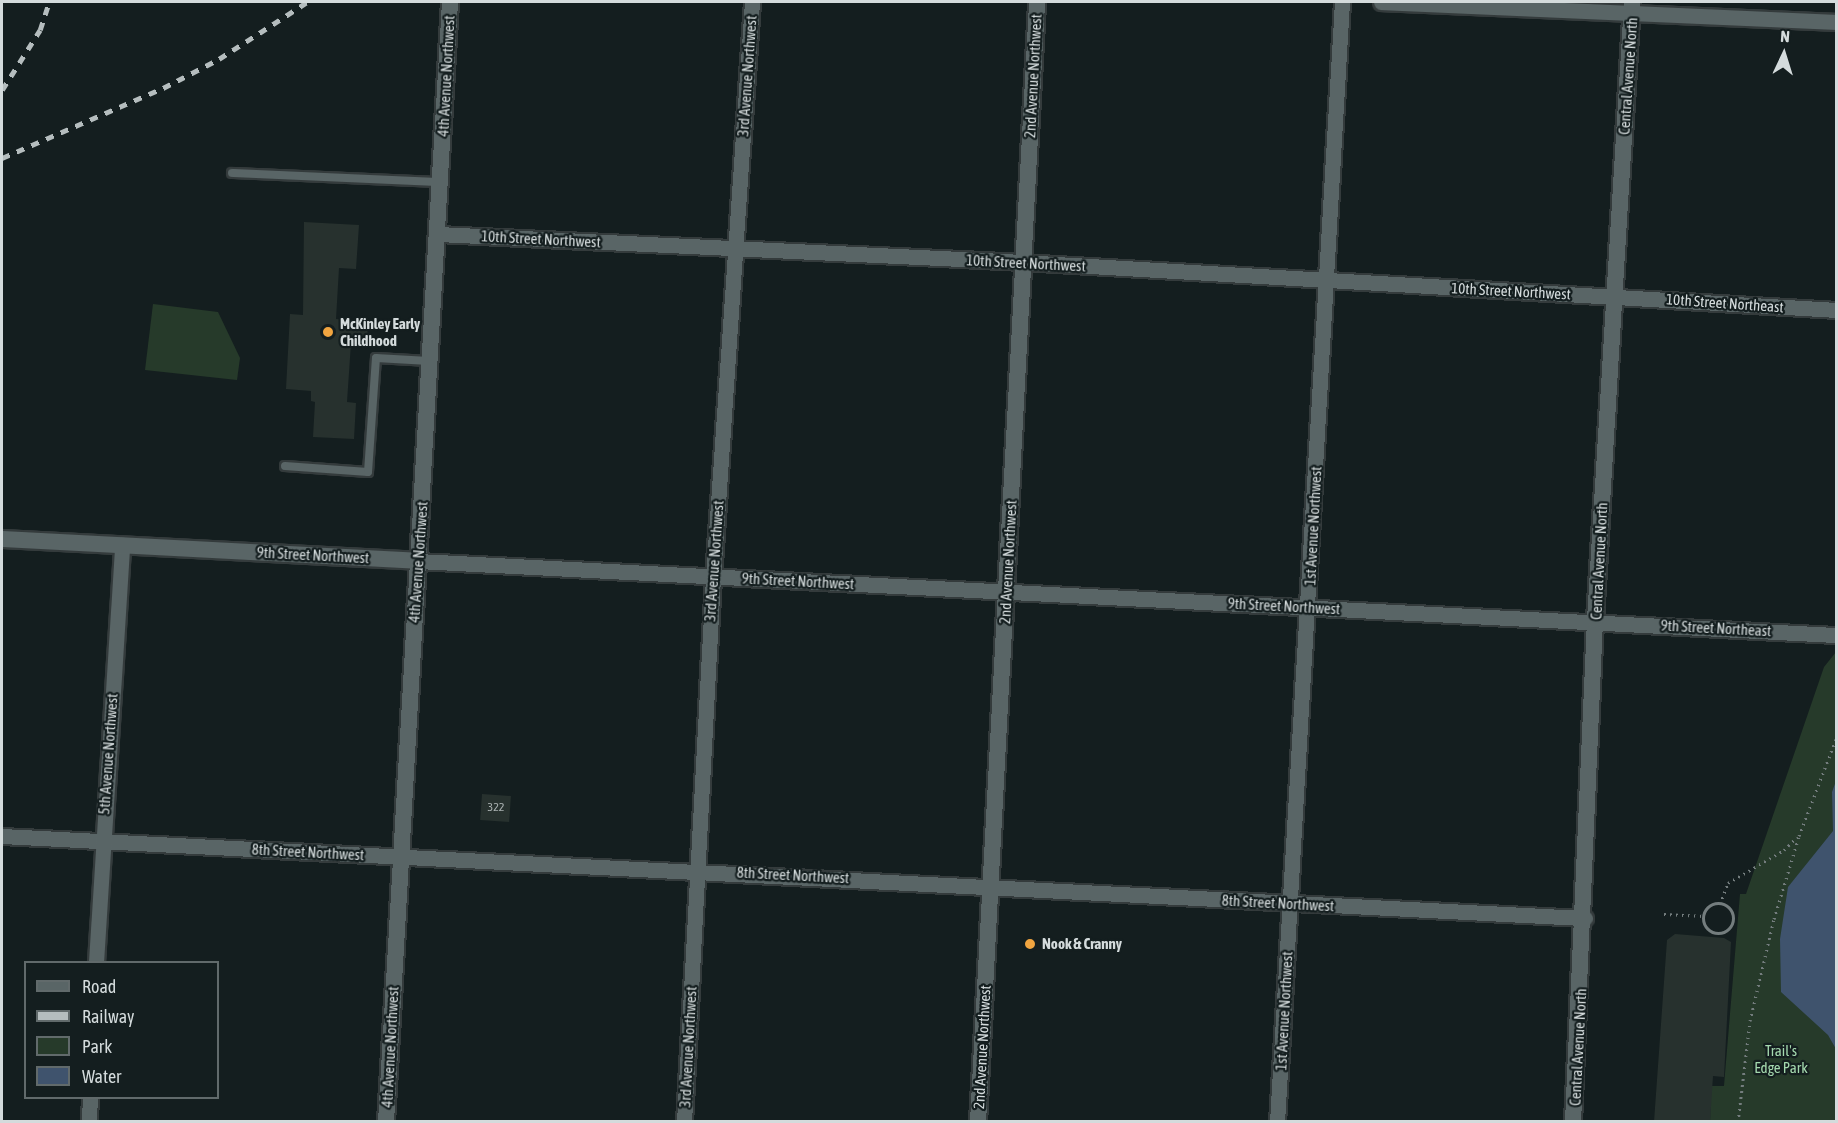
<!DOCTYPE html>
<html>
<head>
<meta charset="utf-8">
<style>
	body { margin:0 }
	#map { position:relative; width:1838px; height:1123px; overflow:hidden; background:#141e1f; font-family:"Asap Condensed",sans-serif }
	div>[style] { position:absolute }
	.green>* { inset:0; background:#263a2a }
	.water>* { inset:0; background:#3f536d }
	.building>* { inset:0; background:#27312e; transform-origin:0 0 }
	.path>* { height:3px; margin-top:-1.5px; transform-origin:0; background:repeating-linear-gradient(90deg,#747d7e 0 1.5px,transparent 0 6px) }
	.path>.ring { margin:-1.5px; padding:0; box-sizing:content-box; background:none; border:3px solid #747d7e; border-radius:50% }
	.roads { filter:drop-shadow(2px 0 #343b3c) drop-shadow(-2px 0 #343b3c) drop-shadow(0 2px #343b3c) drop-shadow(0 -2px #343b3c) }
	.service>* { height:8px; margin:-4px; padding:0 4px; transform-origin:4px; border-radius:4px; background:#596566 }
	.minor>* { height:15px; margin:-7.5px; padding:0 7.5px; transform-origin:7.5px; border-radius:7.5px; background:#596566 }
	.tertiary>* { height:16px; margin:-8px; padding:0 8px; transform-origin:8px; border-radius:8px; background:#596566 }
	.rail>* { height:4.5px; margin-top:-2.25px; transform-origin:0; background:repeating-linear-gradient(90deg,#b5bdbe 0 8px,transparent 0 16px) }
	.dots>* { width:16px; height:16px; translate:-50% -50%; box-sizing:border-box; border:3px solid #141e1f; border-radius:50% }
	span { translate:-50% -50%; white-space:nowrap; text-align:center; line-height:1.15; -webkit-text-stroke:4.5px #141e1f; paint-order:stroke }
	.number-label { font-size:12px; color:#a9b0b0 }
	.number-label span { -webkit-text-stroke-width:0 }
	.street-label { font-size:15px; color:#d4dbdc }
	.poi-label { font-size:15px; color:#d4dbdc; font-weight:700 }
	.left { translate:0 -50%; text-align:left }
	.park-label { font-size:15px; color:#a4d8ae }
	.frame { position:absolute; inset:0; border:3px solid #d4dbdc; pointer-events:none }
	.legend { position:absolute; left:24px; top:961px; width:195px; height:138px; box-sizing:border-box; background:#141e1f; border:2px solid #616a6b; margin:0; padding:8px 10px; list-style:none; font-size:18px; color:#d4dbdc }
	.legend li { display:flex; align-items:center; gap:12px; height:30px }
	.legend b { width:30px; border:2px solid #616a6b }
	.north { position:absolute; left:1754px; top:24px; width:60px; height:60px; -webkit-text-stroke:4px #141e1f; paint-order:stroke; rotate:4deg; font-size:16px; font-weight:700; line-height:24px; text-align:center; color:#d4dbdc }
	.north::after { content:''; display:block; margin:auto; width:21px; height:27px; background:#d4dbdc; clip-path:polygon(50% 0,100% 100%,50% 72%,0 100%) }
</style>
</head>
<body>
<div id="map">
	<div class="green">
		<i style="clip-path:polygon(153px 304px,218px 312px,240px 358px,237px 380px,145px 370px)"></i>
		<i style="clip-path:polygon(1836px 652px,1836px 1121px,1710px 1122px,1711px 1086px,1724px 1086px,1740px 894px,1746px 894px,1824px 667px)"></i>
	</div>
	<div class="water">
		<i style="clip-path:polygon(1836px 781px,1836px 1049px,1828px 1035px,1781px 992px,1780px 939px,1788px 887px,1833px 831px,1832px 792px)"></i>
	</div>
	<div class="building">
		<i style="clip-path:polygon(304px 222px,359px 225px,356px 269px,339px 268px,336px 319px,368px 321px,367px 345px,351px 343px,347px 402px,356px 403px,354px 439px,313px 437px,315px 402px,311px 401px,311px 391px,286px 389px,290px 314px,303px 315px)"></i>
		<i style="left:482px;top:794px;width:29px;height:26px;rotate:4deg"></i>
		<i style="clip-path:polygon(1675px 934px,1724px 938px,1731px 942px,1724px 1077px,1713px 1076px,1710px 1122px,1654px 1122px,1667px 940px)"></i>
	</div>
	<div class="path">
		<i class="ring" style="left:1703px;top:903px;width:27px;height:27px"></i>
		<i style="left:1720px;top:904px;width:22px;rotate:-69deg"></i>
		<i style="left:1728px;top:883px;width:65px;rotate:-30.5deg"></i>
		<i style="left:1784px;top:850px;width:18px;rotate:-45deg"></i>
		<i style="left:1664px;top:914px;width:40px;rotate:2.9deg"></i>
		<i style="left:1738px;top:1122px;width:102px;rotate:-83.2deg"></i>
		<i style="left:1750px;top:1021px;width:105px;rotate:-76.8deg"></i>
		<i style="left:1774px;top:919px;width:87px;rotate:-73.2deg"></i>
		<i style="left:1799px;top:836px;width:104px;rotate:-69.1deg"></i>
	</div>
	<div class="roads">
		<div class="service">
			<i style="left:232px;top:173px;width:207px;rotate:2.5deg"></i>
			<i style="left:285px;top:466px;width:83px;rotate:4.1deg"></i>
			<i style="left:368px;top:472px;width:114px;rotate:-86deg"></i>
			<i style="left:376px;top:358px;width:53px;rotate:3.2deg"></i>
		</div>
		<div class="minor">
			<i style="left:1381px;top:2px;width:455px;rotate:2.5deg"></i>
			<i style="left:438px;top:234px;width:585px;rotate:2.74deg"></i>
			<i style="left:1022px;top:262px;width:815px;rotate:3.37deg"></i>
			<i style="left:418px;top:561px;width:1420px;rotate:2.99deg"></i>
			<i style="left:2px;top:836px;width:1585px;rotate:2.97deg"></i>
			<i style="left:96px;top:962px;width:418px;rotate:-86.4deg"></i>
			<i style="left:89px;top:1122px;width:24px;rotate:-88deg"></i>
			<i style="left:684px;top:1122px;width:546px;rotate:-86.95deg"></i>
			<i style="left:713px;top:577px;width:576px;rotate:-86.12deg"></i>
			<i style="left:1277px;top:1122px;width:1122px;rotate:-86.68deg"></i>
		</div>
		<div class="tertiary">
			<i style="left:2px;top:539px;width:417px;rotate:3deg"></i>
			<i style="left:386px;top:1122px;width:1122px;rotate:-86.73deg"></i>
			<i style="left:978px;top:1122px;width:1122px;rotate:-86.98deg"></i>
			<i style="left:1573px;top:1122px;width:502px;rotate:-87.49deg"></i>
			<i style="left:1595px;top:620px;width:619px;rotate:-86.57deg"></i>
		</div>
	</div>
	<div class="rail">
		<i style="left:2px;top:90px;width:71px;rotate:-57.7deg"></i>
		<i style="left:40px;top:30px;width:29px;rotate:-72deg"></i>
		<i style="left:2px;top:158px;width:176px;rotate:-23.5deg"></i>
		<i style="left:163px;top:88px;width:63px;rotate:-27.4deg"></i>
		<i style="left:219px;top:59px;width:105px;rotate:-32.9deg"></i>
	</div>
	<div class="dots">
		<i style="left:328px;top:332px;background:#f1a540"></i>
		<i style="left:1030px;top:944px;background:#f1a540"></i>
	</div>
	<div class="number-label">
		<span style="left:496px;top:808px">322</span>
	</div>
	<div class="street-label">
		<span style="left:446px;top:76px;rotate:-87deg">4th Avenue Northwest</span>
		<span style="left:747px;top:76px;rotate:-86deg">3rd Avenue Northwest</span>
		<span style="left:1033px;top:76px;rotate:-87deg">2nd Avenue Northwest</span>
		<span style="left:1628px;top:76px;rotate:-86deg">Central Avenue North</span>
		<span style="left:541px;top:239px;rotate:3deg">10th Street Northwest</span>
		<span style="left:1026px;top:263px;rotate:3deg">10th Street Northwest</span>
		<span style="left:1511px;top:291px;rotate:3deg">10th Street Northwest</span>
		<span style="left:1725px;top:303px;rotate:4deg">10th Street Northeast</span>
		<span style="left:1313px;top:526px;rotate:-87deg">1st Avenue Northwest</span>
		<span style="left:313px;top:555px;rotate:3deg">9th Street Northwest</span>
		<span style="left:714px;top:561px;rotate:-86deg">3rd Avenue Northwest</span>
		<span style="left:1599px;top:561px;rotate:-87deg">Central Avenue North</span>
		<span style="left:418px;top:562px;rotate:-86deg">4th Avenue Northwest</span>
		<span style="left:1008px;top:562px;rotate:-87deg">2nd Avenue Northwest</span>
		<span style="left:798px;top:581px;rotate:3deg">9th Street Northwest</span>
		<span style="left:1284px;top:606px;rotate:3deg">9th Street Northwest</span>
		<span style="left:1716px;top:628px;rotate:3deg">9th Street Northeast</span>
		<span style="left:108px;top:754px;rotate:-86deg">5th Avenue Northwest</span>
		<span style="left:308px;top:852px;rotate:3deg">8th Street Northwest</span>
		<span style="left:793px;top:875px;rotate:3deg">8th Street Northwest</span>
		<span style="left:1278px;top:903px;rotate:3deg">8th Street Northwest</span>
		<span style="left:1284px;top:1011px;rotate:-87deg">1st Avenue Northwest</span>
		<span style="left:390px;top:1047px;rotate:-87deg">4th Avenue Northwest</span>
		<span style="left:688px;top:1047px;rotate:-87deg">3rd Avenue Northwest</span>
		<span style="left:982px;top:1047px;rotate:-87deg">2nd Avenue Northwest</span>
		<span style="left:1578px;top:1047px;rotate:-87deg">Central Avenue North</span>
	</div>
	<div class="poi-label">
		<span class="left" style="left:340px;top:332px">McKinley Early<br>Childhood</span>
		<span class="left" style="left:1042px;top:944px">Nook &amp; Cranny</span>
	</div>
	<div class="park-label">
		<span style="left:1781px;top:1059px">Trail's<br>Edge Park</span>
	</div>
	<div class="frame"></div>
	<ul class="legend">
	<li><b style="height:8px;background:#596566"></b>Road</li>
	<li><b style="height:8px;background:#b5bdbe"></b>Railway</li>
	<li><b style="height:16px;background:#263a2a"></b>Park</li>
	<li><b style="height:16px;background:#3f536d"></b>Water</li>
	</ul>
	<div class="north">N</div>
</div>
</body>
</html>
